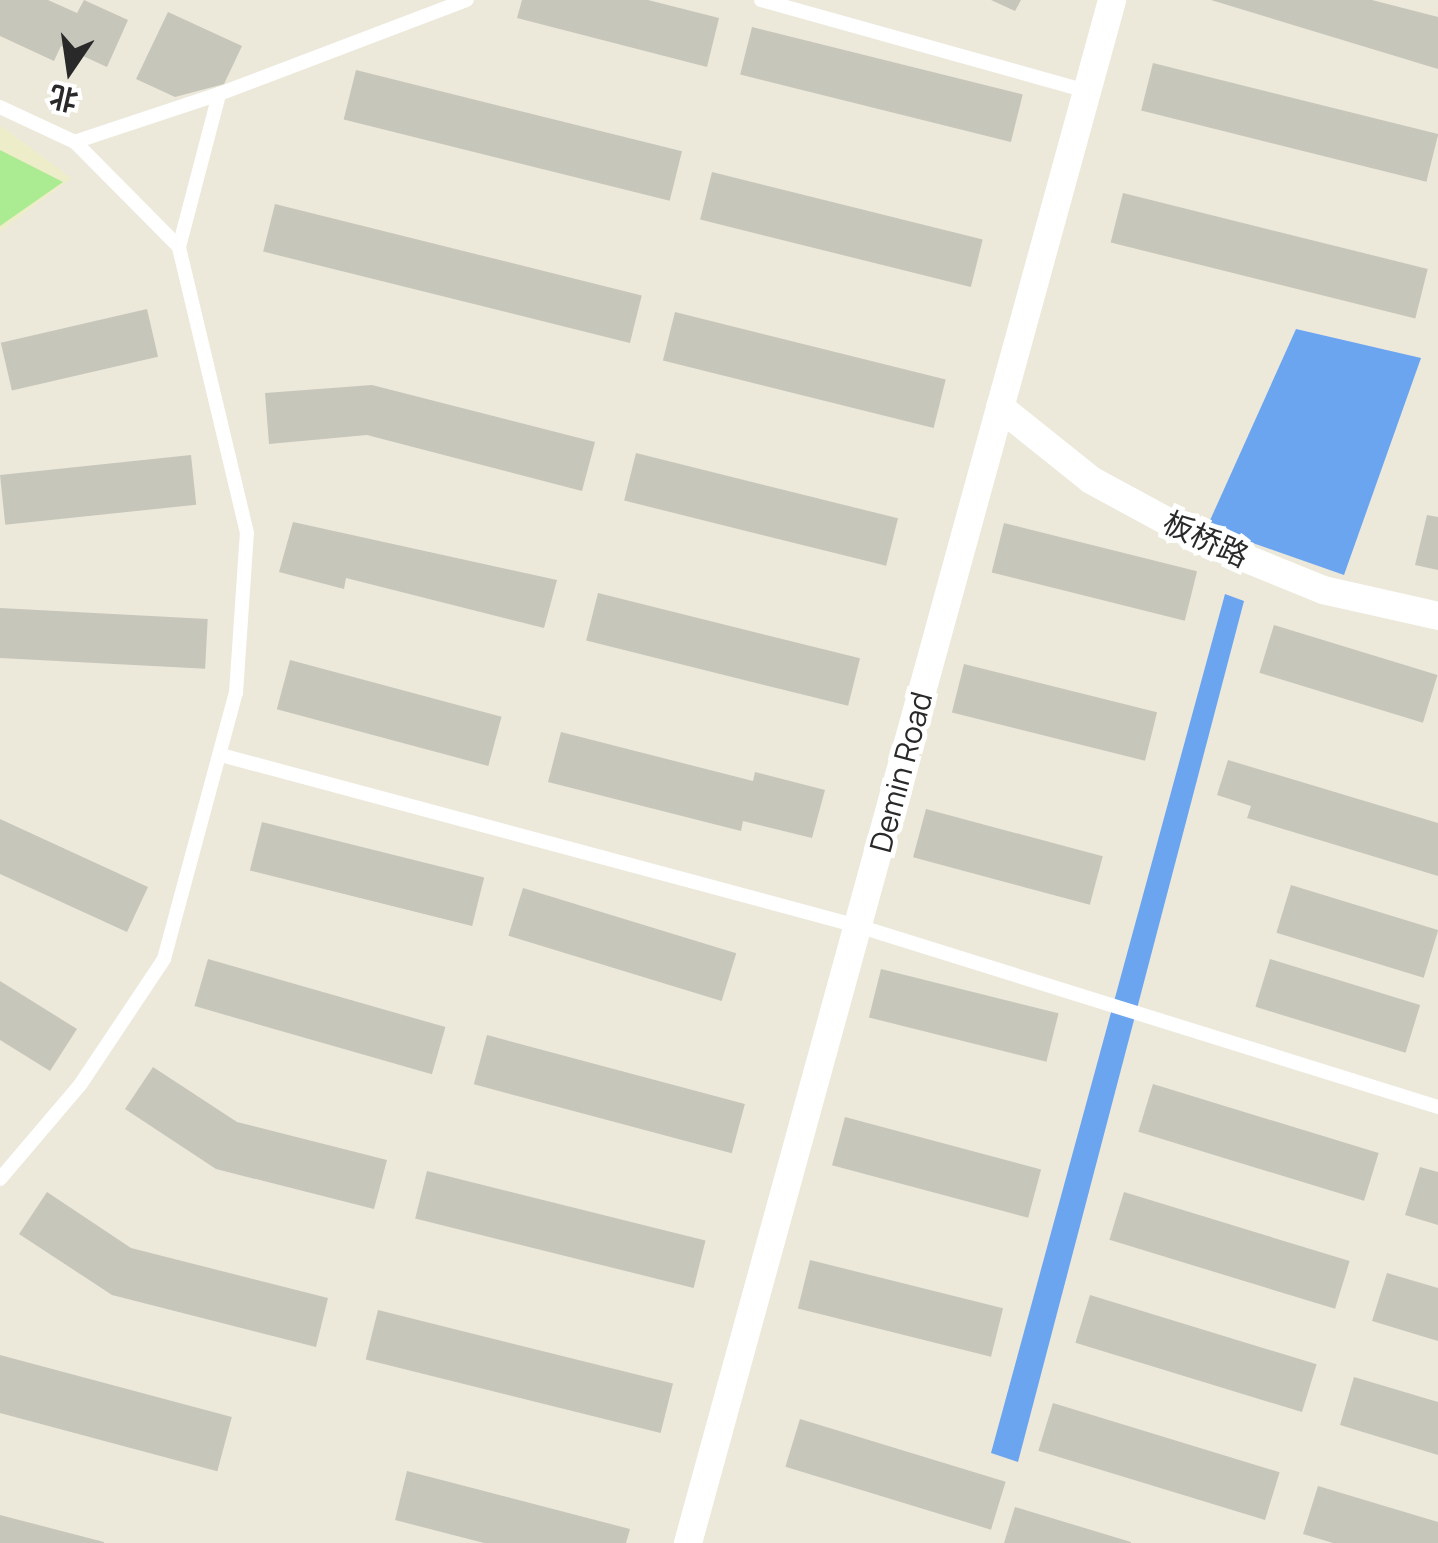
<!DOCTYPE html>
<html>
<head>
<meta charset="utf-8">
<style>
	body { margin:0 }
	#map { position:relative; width:1438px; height:1543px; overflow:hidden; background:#ece9db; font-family:Manrope,"Noto Sans SC",sans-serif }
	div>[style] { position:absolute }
	.education>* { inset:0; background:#eeedca }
	.pitch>* { inset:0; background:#abeb92 }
	.water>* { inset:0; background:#6ca5ef }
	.building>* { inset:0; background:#c7c6ba; transform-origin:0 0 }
	.service>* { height:14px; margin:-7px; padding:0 7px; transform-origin:7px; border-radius:7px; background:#fff }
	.minor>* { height:28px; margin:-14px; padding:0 14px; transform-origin:14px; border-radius:14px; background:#fff }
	span { translate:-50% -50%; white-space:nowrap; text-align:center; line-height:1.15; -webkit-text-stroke:10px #fff; paint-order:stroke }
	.street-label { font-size:30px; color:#292929 }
	.north { position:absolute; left:20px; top:20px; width:100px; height:100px; -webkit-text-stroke:8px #fff; paint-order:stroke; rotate:193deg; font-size:28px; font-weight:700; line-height:40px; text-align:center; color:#292929 }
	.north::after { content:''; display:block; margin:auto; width:35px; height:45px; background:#292929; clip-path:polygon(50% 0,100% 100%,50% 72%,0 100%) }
</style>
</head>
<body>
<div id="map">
	<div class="education">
		<i style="clip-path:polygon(0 125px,71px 178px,0 232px)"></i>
	</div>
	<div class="pitch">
		<i style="clip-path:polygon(0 150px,63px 182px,0 226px)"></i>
	</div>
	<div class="water">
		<i style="clip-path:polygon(1296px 329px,1421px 358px,1344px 575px,1207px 527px)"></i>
		<i style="clip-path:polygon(1225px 594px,1244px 601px,1018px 1462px,991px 1453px)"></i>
	</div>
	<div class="building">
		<i style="clip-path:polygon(0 0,48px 0,77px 13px,84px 0,128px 20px,107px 67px,61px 46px,54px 61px,0 36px)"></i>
		<i style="clip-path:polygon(522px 0,648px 0,719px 18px,707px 67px,517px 18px)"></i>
		<i style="clip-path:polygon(991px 0,1021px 0,1015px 11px)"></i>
		<i style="clip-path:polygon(1211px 0,1372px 0,1438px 17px,1438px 69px)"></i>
		<i style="clip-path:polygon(168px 12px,242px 46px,224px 84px,175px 97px,136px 79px)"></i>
		<i style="left:752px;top:27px;width:279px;height:49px;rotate:14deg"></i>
		<i style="left:1153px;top:63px;width:294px;height:49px;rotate:14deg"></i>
		<i style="left:356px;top:70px;width:336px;height:51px;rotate:14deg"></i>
		<i style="left:712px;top:172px;width:279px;height:49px;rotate:14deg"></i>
		<i style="left:1123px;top:193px;width:314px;height:51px;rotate:14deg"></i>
		<i style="left:275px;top:204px;width:378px;height:49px;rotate:14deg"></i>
		<i style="left:147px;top:309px;width:49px;height:150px;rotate:77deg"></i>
		<i style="left:675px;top:312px;width:279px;height:50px;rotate:14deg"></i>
		<i style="clip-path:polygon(372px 385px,595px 442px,582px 491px,367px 435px,269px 444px,265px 393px)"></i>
		<i style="left:636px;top:453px;width:270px;height:49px;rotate:14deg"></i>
		<i style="left:191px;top:455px;width:50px;height:192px;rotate:84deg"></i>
		<i style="clip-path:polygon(1427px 515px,1438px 517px,1438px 570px,1415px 565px)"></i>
		<i style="clip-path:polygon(293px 522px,557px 580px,544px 628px,346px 578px,344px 589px,279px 572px)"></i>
		<i style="left:1004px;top:523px;width:199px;height:51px;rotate:14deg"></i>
		<i style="left:598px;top:593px;width:270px;height:49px;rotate:14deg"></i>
		<i style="left:0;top:608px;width:208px;height:50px;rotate:3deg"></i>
		<i style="left:1274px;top:625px;width:171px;height:50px;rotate:17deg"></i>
		<i style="left:290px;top:660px;width:219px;height:51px;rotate:15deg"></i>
		<i style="left:964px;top:664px;width:199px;height:50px;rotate:14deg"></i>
		<i style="clip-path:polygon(561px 732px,753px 781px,755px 772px,825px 790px,812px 838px,743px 821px,741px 831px,548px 782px)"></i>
		<i style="clip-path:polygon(1228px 760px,1438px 823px,1438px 876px,1247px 818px,1251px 806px,1217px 795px)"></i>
		<i style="left:926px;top:809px;width:183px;height:50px;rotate:15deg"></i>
		<i style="clip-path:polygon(0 819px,148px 887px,127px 932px,0 874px)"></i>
		<i style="left:262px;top:822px;width:229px;height:50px;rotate:14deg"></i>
		<i style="left:1291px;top:885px;width:154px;height:50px;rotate:17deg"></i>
		<i style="left:523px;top:888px;width:223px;height:50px;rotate:17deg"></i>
		<i style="left:208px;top:959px;width:247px;height:49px;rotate:16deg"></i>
		<i style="left:1270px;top:959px;width:157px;height:50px;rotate:17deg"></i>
		<i style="left:881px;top:969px;width:183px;height:50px;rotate:14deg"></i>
		<i style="clip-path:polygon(0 981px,77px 1029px,50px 1071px,0 1040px)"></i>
		<i style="left:487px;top:1035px;width:267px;height:51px;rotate:15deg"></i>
		<i style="clip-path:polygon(153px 1067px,237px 1122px,387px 1160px,374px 1209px,216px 1169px,125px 1109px)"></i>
		<i style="left:1153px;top:1084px;width:236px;height:50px;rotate:17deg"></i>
		<i style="left:845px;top:1117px;width:203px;height:50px;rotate:15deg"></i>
		<i style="clip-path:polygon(1420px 1167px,1438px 1172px,1438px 1225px,1405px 1215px)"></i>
		<i style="left:427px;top:1171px;width:287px;height:49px;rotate:14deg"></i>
		<i style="clip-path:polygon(47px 1192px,131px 1248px,328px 1298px,316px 1347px,112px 1295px,19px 1234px)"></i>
		<i style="left:1124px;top:1192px;width:236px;height:50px;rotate:17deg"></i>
		<i style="left:810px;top:1260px;width:199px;height:50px;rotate:14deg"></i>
		<i style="clip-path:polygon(1387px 1273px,1438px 1288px,1438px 1341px,1372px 1321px)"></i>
		<i style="left:1090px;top:1295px;width:237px;height:50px;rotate:17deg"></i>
		<i style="left:378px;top:1310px;width:304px;height:51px;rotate:14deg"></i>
		<i style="left:0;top:1355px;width:240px;height:56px;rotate:15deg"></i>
		<i style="clip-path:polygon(1354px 1377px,1438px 1402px,1438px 1455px,1340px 1425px)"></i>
		<i style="left:1053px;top:1403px;width:237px;height:50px;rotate:17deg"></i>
		<i style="left:800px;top:1419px;width:215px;height:50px;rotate:17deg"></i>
		<i style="clip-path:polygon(407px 1471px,630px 1529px,626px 1543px,484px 1543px,395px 1520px)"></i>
		<i style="clip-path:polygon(1318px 1486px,1438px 1522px,1438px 1543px,1333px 1543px,1303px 1534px)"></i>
		<i style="clip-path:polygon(1015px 1507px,1131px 1542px,1131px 1543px,1004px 1543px)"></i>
		<i style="clip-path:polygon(0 1515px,104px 1542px,104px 1543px,0 1543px)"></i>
	</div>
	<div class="service">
		<i style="left:761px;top:0;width:338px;rotate:15.6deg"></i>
		<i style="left:219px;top:94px;width:265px;rotate:-20.8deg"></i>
		<i style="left:0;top:107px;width:83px;rotate:25deg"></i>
		<i style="left:75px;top:142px;width:148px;rotate:45.3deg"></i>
		<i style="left:221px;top:755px;width:660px;rotate:15.03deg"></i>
		<i style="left:858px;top:926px;width:608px;rotate:17.33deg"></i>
		<i style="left:0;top:1179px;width:123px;rotate:-49.6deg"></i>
		<i style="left:80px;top:1085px;width:151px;rotate:-56.3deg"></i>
		<i style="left:164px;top:959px;width:276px;rotate:-74.9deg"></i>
		<i style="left:236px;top:693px;width:160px;rotate:-86.1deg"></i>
		<i style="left:247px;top:533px;width:294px;rotate:-103.4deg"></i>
		<i style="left:179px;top:247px;width:158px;rotate:-75.3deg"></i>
		<i style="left:219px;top:94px;width:152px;rotate:161.6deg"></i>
	</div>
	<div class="minor">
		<i style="left:1000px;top:407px;width:117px;rotate:38.7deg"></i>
		<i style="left:1091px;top:480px;width:130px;rotate:28.5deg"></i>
		<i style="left:1205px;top:542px;width:127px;rotate:22.1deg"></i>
		<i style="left:1323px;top:590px;width:118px;rotate:12.7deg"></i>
		<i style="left:688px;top:1543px;width:1600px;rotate:-74.63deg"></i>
	</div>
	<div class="street-label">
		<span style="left:1206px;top:539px;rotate:25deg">板桥路</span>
		<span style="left:901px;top:772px;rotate:-75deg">Demin Road</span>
	</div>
	<div class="north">北</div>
</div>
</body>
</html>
